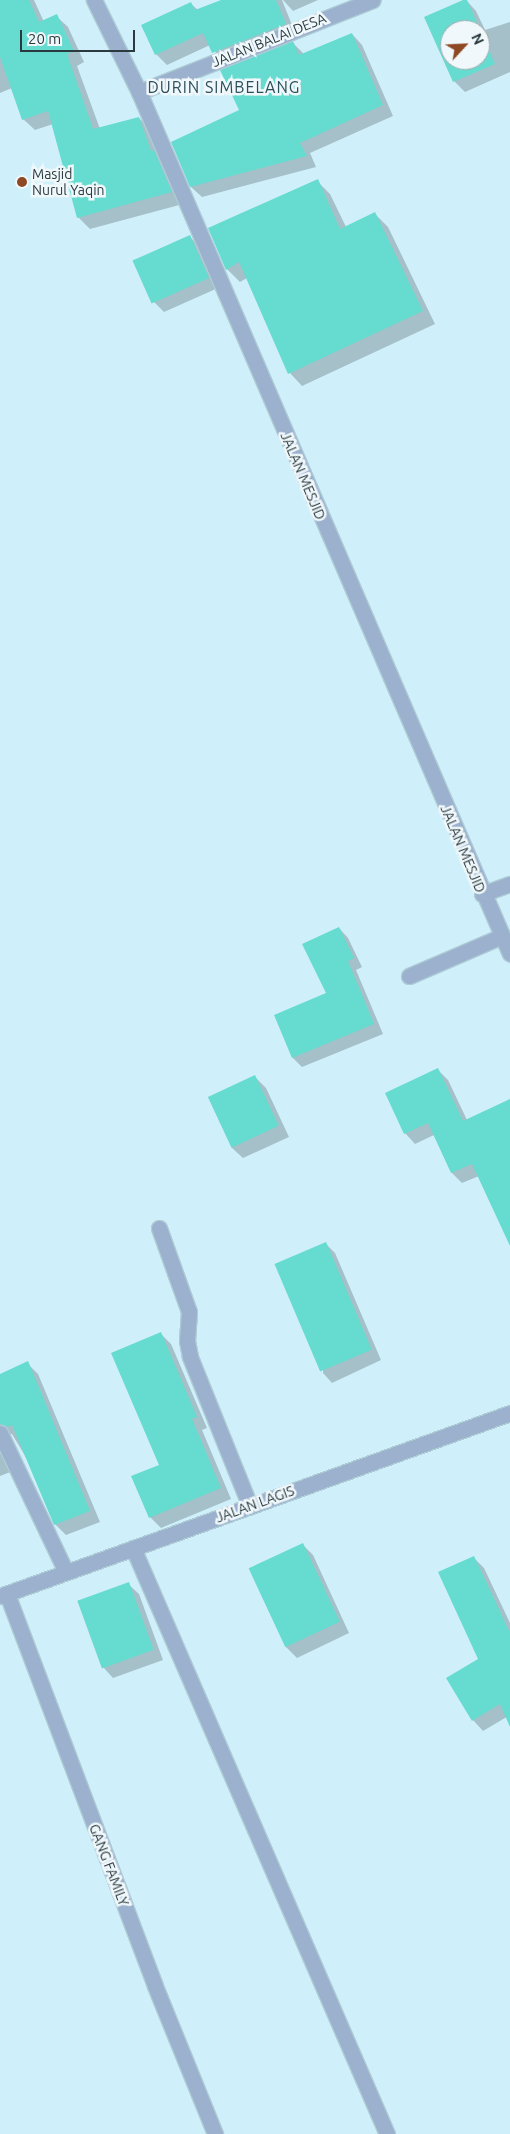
<!DOCTYPE html>
<html>
<head>
<meta charset="utf-8">
<style>
	body { margin:0 }
	#map { position:relative; width:510px; height:2134px; overflow:hidden; background:#cff0fb; font-family:Ubuntu,sans-serif }
	div>[style] { position:absolute }
	.shadow>* { inset:0; background:#0003 }
	.building>* { inset:0; background:#66dbcf; transform-origin:0 0 }
	.roads { filter:drop-shadow(1px 0 #aeccd5) drop-shadow(-1px 0 #aeccd5) drop-shadow(0 1px #aeccd5) drop-shadow(0 -1px #aeccd5) }
	.street>* { height:15px; margin:-7.5px; padding:0 7.5px; transform-origin:7.5px; border-radius:7.5px; background:#9bb1ce }
	.dots>* { width:14px; height:14px; translate:-50% -50%; box-sizing:border-box; border:2px solid #f0f8fb; border-radius:50% }
	span { translate:-50% -50%; white-space:nowrap; text-align:center; line-height:1.15; -webkit-text-stroke:5px #f0f8fb; paint-order:stroke }
	.street-label { font-size:14px; color:#2a3a3f }
	.poi-label { font-size:14px; color:#2a3a3f }
	.left { translate:0 -50%; text-align:left }
	.quarter-label { font-size:16px; color:#2a4e5a; letter-spacing:1px }
	.north { position:absolute; left:440px; top:20px; width:50px; height:50px; box-sizing:border-box; background:#f0f8fb; border:1px solid #a1acb0; border-radius:50%; rotate:65deg; font-size:14px; font-weight:700; line-height:20px; text-align:center; color:#2a3a3f }
	.north::after { content:''; display:block; margin:auto; width:18px; height:22px; background:#8e4823; clip-path:polygon(50% 0,100% 100%,50% 72%,0 100%) }
	.scale { position:absolute; left:20px; top:30px; width:115px; height:22px; box-sizing:border-box; border:2px solid #2a3a3f; border-top:0; padding-left:6px; font-size:15px; line-height:18px; white-space:nowrap; color:#2a3a3f; -webkit-text-stroke:4px #f0f8fb; paint-order:stroke }
</style>
</head>
<body>
<div id="map">
	<div class="shadow">
		<i style="clip-path:polygon(0 0,34px 0,44px 22px,56px 16px,68px 27px,84px 62px,77px 66px,100px 129px,139px 118px,151px 130px,183px 204px,90px 229px,78px 217px,53px 124px,35px 130px,23px 119px,12px 88px,0 93px)"></i>
		<i style="clip-path:polygon(224px 0,282px 0,296px 35px,224px 63px,210px 45px,167px 65px,156px 54px,190px 3px,198px 10px)"></i>
		<i style="clip-path:polygon(283px 0,318px 0,293px 11px)"></i>
		<i style="clip-path:polygon(evenodd,466px 0,476px 11px,485px 30px,510px 22px,510px 72px,465px 92px,455px 82px,426px 18px,466px 0,450px 30px,480px 30px,480px 60px,450px 60px,450px 30px)"></i>
		<i style="clip-path:polygon(352px 34px,362px 45px,393px 116px,310px 153px,316px 167px,202px 197px,191px 187px,172px 142px,241px 111px,293px 43px,304px 54px)"></i>
		<i style="clip-path:polygon(317px 181px,330px 194px,346px 227px,375px 214px,388px 227px,435px 324px,302px 386px,290px 373px,247px 278px,240px 282px,227px 269px)"></i>
		<i style="clip-path:polygon(190px 237px,201px 248px,218px 288px,164px 312px,153px 301px,135px 261px)"></i>
		<i style="clip-path:polygon(339px 928px,348px 938px,362px 967px,356px 970px,383px 1034px,302px 1067px,293px 1058px,276px 1015px,327px 994px)"></i>
		<i style="clip-path:polygon(438px 1070px,448px 1080px,467px 1120px,510px 1101px,510px 1220px,479px 1176px,462px 1183px,452px 1173px,434px 1135px,415px 1144px,405px 1133px)"></i>
		<i style="clip-path:polygon(255px 1077px,266px 1088px,289px 1137px,243px 1158px,232px 1148px,209px 1098px)"></i>
		<i style="clip-path:polygon(326px 1244px,335px 1253px,381px 1360px,332px 1383px,323px 1373px)"></i>
		<i style="clip-path:polygon(161px 1334px,171px 1344px,207px 1428px,202px 1430px,231px 1499px,161px 1528px,150px 1517px,160px 1465px)"></i>
		<i style="clip-path:polygon(27px 1363px,38px 1374px,100px 1522px,66px 1535px,55px 1524px,27px 1459px,12px 1434px,6px 1435px,13px 1471px,0 1476px,0 1375px)"></i>
		<i style="clip-path:polygon(302px 1544px,313px 1555px,349px 1633px,297px 1658px,286px 1647px)"></i>
		<i style="clip-path:polygon(473px 1557px,484px 1568px,510px 1623px,510px 1715px,483px 1731px,473px 1720px,480px 1659px)"></i>
		<i style="clip-path:polygon(128px 1584px,139px 1594px,163px 1660px,113px 1678px,103px 1667px)"></i>
	</div>
	<div class="building">
		<i style="clip-path:polygon(0 0,29px 0,39px 22px,57px 14px,74px 51px,67px 54px,93px 129px,139px 117px,151px 151px,154px 150px,172px 192px,77px 218px,48px 111px,22px 120px,0 57px)"></i>
		<i style="clip-path:polygon(221px 0,276px 0,286px 24px,212px 53px,203px 33px,155px 55px,141px 25px,191px 2px,195px 10px)"></i>
		<i style="clip-path:polygon(evenodd,463px 0,467px 0,495px 64px,453px 82px,424px 17px,463px 0,450px 30px,480px 30px,480px 60px,450px 60px,450px 30px)"></i>
		<i style="clip-path:polygon(352px 33px,383px 105px,300px 143px,307px 156px,190px 187px,171px 142px,239px 110px,220px 70px,293px 41px,299px 55px)"></i>
		<i style="clip-path:polygon(318px 179px,340px 229px,375px 212px,423px 311px,288px 374px,239px 262px,226px 270px,208px 228px)"></i>
		<i style="left:190px;top:235px;width:47px;height:63px;rotate:66deg"></i>
		<i style="clip-path:polygon(339px 927px,354px 958px,348px 961px,374px 1024px,292px 1058px,274px 1015px,326px 993px,302px 944px)"></i>
		<i style="clip-path:polygon(438px 1068px,463px 1121px,510px 1099px,510px 1246px,472px 1164px,451px 1173px,428px 1123px,404px 1134px,385px 1093px)"></i>
		<i style="left:255px;top:1075px;width:56px;height:52px;rotate:65deg"></i>
		<i style="left:326px;top:1242px;width:117px;height:56px;rotate:67deg"></i>
		<i style="clip-path:polygon(161px 1332px,197px 1417px,192px 1419px,221px 1488px,149px 1518px,131px 1476px,159px 1465px,111px 1353px)"></i>
		<i style="clip-path:polygon(28px 1361px,90px 1511px,54px 1525px,12px 1425px,7px 1427px,0 1424px,0 1374px)"></i>
		<i style="left:303px;top:1543px;width:87px;height:60px;rotate:65deg"></i>
		<i style="clip-path:polygon(474px 1556px,510px 1633px,510px 1727px,500px 1704px,472px 1721px,446px 1678px,478px 1659px,438px 1572px)"></i>
		<i style="left:129px;top:1582px;width:72px;height:55px;rotate:70deg"></i>
	</div>
	<div class="roads">
		<div class="street">
			<i style="left:94px;top:0;width:102px;rotate:63.9deg"></i>
			<i style="left:139px;top:92px;width:938px;rotate:66.71deg"></i>
			<i style="left:139px;top:92px;width:251px;rotate:-21.5deg"></i>
			<i style="left:482px;top:894px;width:30px;rotate:-20deg"></i>
			<i style="left:409px;top:976px;width:101px;rotate:-23.3deg"></i>
			<i style="left:159px;top:1228px;width:89px;rotate:70.3deg"></i>
			<i style="left:189px;top:1312px;width:29px;rotate:94deg"></i>
			<i style="left:187px;top:1341px;width:16px;rotate:79deg"></i>
			<i style="left:190px;top:1357px;width:161px;rotate:68.1deg"></i>
			<i style="left:0;top:1433px;width:154px;rotate:64.6deg"></i>
			<i style="left:133px;top:1548px;width:639px;rotate:66.57deg"></i>
			<i style="left:7px;top:1594px;width:419px;rotate:69.3deg"></i>
			<i style="left:155px;top:1986px;width:160px;rotate:67.9deg"></i>
			<i style="left:0;top:1596px;width:542px;rotate:-19.74deg"></i>
		</div>
	</div>
	<div class="dots">
		<i style="left:22px;top:182px;background:#8e4823"></i>
	</div>
	<div class="street-label">
		<span style="left:269px;top:40px;rotate:-22deg">JALAN BALAI DESA</span>
		<span style="left:303px;top:476px;rotate:67deg">JALAN MESJID</span>
		<span style="left:463px;top:849px;rotate:67deg">JALAN MESJID</span>
		<span style="left:255px;top:1504px;rotate:-20deg">JALAN LAGIS</span>
		<span style="left:109px;top:1865px;rotate:69deg">GANG FAMILY</span>
	</div>
	<div class="poi-label">
		<span class="left" style="left:32px;top:182px">Masjid<br>Nurul Yaqin</span>
	</div>
	<div class="quarter-label">
		<span style="left:224px;top:87px">DURIN SIMBELANG</span>
	</div>
	<div class="north">N</div>
	<div class="scale">20 m</div>
</div>
</body>
</html>
